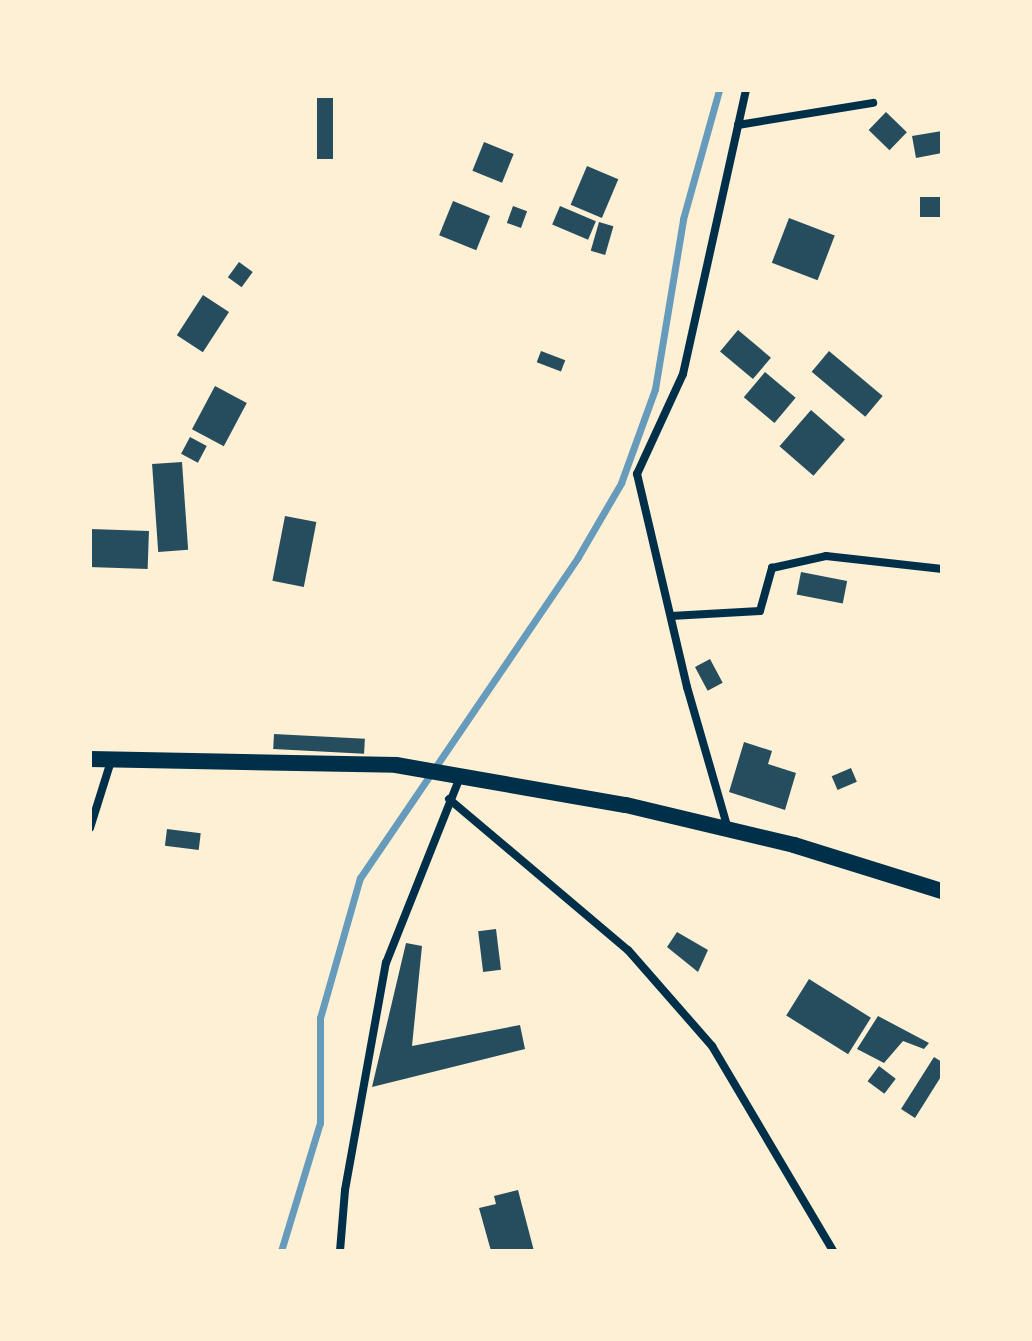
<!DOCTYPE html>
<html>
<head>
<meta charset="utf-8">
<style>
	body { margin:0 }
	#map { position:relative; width:1032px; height:1341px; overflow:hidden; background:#fdf0d5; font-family:"Noto Serif",serif }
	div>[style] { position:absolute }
	.stream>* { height:7px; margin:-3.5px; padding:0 3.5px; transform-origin:3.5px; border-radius:3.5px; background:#669bbc }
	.building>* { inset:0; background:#264d5e; transform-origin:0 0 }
	.minor>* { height:8px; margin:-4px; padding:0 4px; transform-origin:4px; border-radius:4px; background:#003049 }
	.secondary>* { height:16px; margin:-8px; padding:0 8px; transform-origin:8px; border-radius:8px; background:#003049 }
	span { translate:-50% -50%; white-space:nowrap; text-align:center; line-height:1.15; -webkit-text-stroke:8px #fdf0d5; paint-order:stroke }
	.frame { position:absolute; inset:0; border:92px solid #fdf0d5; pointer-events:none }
</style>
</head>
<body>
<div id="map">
	<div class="stream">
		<i style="left:281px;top:1251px;width:134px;rotate:-73.1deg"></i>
		<i style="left:320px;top:1123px;width:105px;rotate:-90deg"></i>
		<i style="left:320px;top:1018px;width:146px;rotate:-74.1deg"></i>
		<i style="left:360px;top:878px;width:388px;rotate:-55.8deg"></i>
		<i style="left:578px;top:557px;width:86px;rotate:-59.8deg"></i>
		<i style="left:621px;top:483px;width:100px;rotate:-70.1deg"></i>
		<i style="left:655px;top:389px;width:172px;rotate:-80.6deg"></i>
		<i style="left:683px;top:219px;width:134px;rotate:-74.4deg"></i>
	</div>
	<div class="building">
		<i style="left:317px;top:98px;width:16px;height:61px"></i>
		<i style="left:886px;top:112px;width:29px;height:25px;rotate:44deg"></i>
		<i style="clip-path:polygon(942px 131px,942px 153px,916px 158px,912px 136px)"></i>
		<i style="left:484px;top:142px;width:32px;height:31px;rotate:22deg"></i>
		<i style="left:587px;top:166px;width:34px;height:42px;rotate:23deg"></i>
		<i style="left:942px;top:197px;width:20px;height:22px;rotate:90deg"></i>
		<i style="left:453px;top:201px;width:40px;height:37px;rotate:22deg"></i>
		<i style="left:513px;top:206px;width:15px;height:18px;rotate:20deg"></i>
		<i style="left:560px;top:206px;width:39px;height:20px;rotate:23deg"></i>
		<i style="left:789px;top:218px;width:49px;height:48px;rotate:21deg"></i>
		<i style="left:599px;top:222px;width:15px;height:30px;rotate:16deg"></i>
		<i style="left:239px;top:262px;width:17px;height:19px;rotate:36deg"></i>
		<i style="left:203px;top:295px;width:31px;height:48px;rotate:33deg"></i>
		<i style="left:738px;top:330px;width:43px;height:28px;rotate:40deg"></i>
		<i style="left:541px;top:351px;width:26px;height:12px;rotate:21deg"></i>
		<i style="left:829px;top:351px;width:70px;height:27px;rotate:40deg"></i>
		<i style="left:765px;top:372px;width:40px;height:33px;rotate:40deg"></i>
		<i style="left:215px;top:386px;width:36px;height:49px;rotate:28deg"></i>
		<i style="left:811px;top:410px;width:45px;height:48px;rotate:41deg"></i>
		<i style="left:190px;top:437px;width:19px;height:19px;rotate:28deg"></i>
		<i style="left:182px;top:462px;width:88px;height:30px;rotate:86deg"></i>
		<i style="left:285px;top:516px;width:32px;height:66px;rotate:11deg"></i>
		<i style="left:90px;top:529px;width:59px;height:38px;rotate:2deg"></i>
		<i style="left:801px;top:572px;width:47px;height:23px;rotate:11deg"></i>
		<i style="left:710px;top:659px;width:27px;height:17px;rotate:62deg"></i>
		<i style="left:274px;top:734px;width:91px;height:15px;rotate:3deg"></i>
		<i style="clip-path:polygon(744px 742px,772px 751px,768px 764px,796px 773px,785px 810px,729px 792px)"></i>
		<i style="left:851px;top:768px;width:15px;height:21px;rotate:67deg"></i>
		<i style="left:167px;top:829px;width:34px;height:17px;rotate:7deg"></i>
		<i style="left:496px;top:929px;width:41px;height:18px;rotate:83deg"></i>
		<i style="clip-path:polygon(677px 932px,708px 950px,698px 972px,667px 947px)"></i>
		<i style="clip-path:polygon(406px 943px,422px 946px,412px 1046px,520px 1025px,525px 1049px,372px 1087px)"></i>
		<i style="left:809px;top:979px;width:73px;height:43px;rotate:32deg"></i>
		<i style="clip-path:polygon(878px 1016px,929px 1043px,924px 1049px,903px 1041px,884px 1063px,857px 1049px)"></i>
		<i style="clip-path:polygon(934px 1057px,942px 1062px,942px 1075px,915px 1118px,901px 1109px)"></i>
		<i style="left:879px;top:1066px;width:21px;height:19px;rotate:37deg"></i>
		<i style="clip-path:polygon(518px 1190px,534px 1251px,491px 1251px,479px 1208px,496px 1204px,494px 1196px)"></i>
	</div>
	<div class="minor">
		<i style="left:738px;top:125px;width:137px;rotate:-9.3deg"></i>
		<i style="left:671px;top:616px;width:89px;rotate:-3.2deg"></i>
		<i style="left:760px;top:611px;width:45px;rotate:-74.4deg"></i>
		<i style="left:772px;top:568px;width:55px;rotate:-12.5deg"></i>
		<i style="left:826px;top:556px;width:117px;rotate:6.4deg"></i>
		<i style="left:449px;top:799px;width:234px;rotate:40.2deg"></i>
		<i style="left:628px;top:950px;width:128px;rotate:48.8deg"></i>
		<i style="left:712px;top:1046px;width:238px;rotate:59.4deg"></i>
		<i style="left:90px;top:828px;width:70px;rotate:-72.6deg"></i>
		<i style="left:728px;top:829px;width:148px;rotate:-106.1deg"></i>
		<i style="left:687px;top:687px;width:219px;rotate:-103.2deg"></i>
		<i style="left:637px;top:474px;width:110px;rotate:-65.3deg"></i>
		<i style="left:683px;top:374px;width:291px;rotate:-77.5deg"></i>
		<i style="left:340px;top:1251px;width:61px;rotate:-85.3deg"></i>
		<i style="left:345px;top:1190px;width:231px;rotate:-79.8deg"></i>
		<i style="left:386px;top:963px;width:200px;rotate:-68.3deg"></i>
	</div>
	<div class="secondary">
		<i style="left:90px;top:759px;width:306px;rotate:1.1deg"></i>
		<i style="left:396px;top:765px;width:233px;rotate:9.9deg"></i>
		<i style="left:626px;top:805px;width:173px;rotate:13.4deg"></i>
		<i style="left:794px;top:845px;width:155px;rotate:17.3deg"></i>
	</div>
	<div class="frame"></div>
</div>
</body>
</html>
